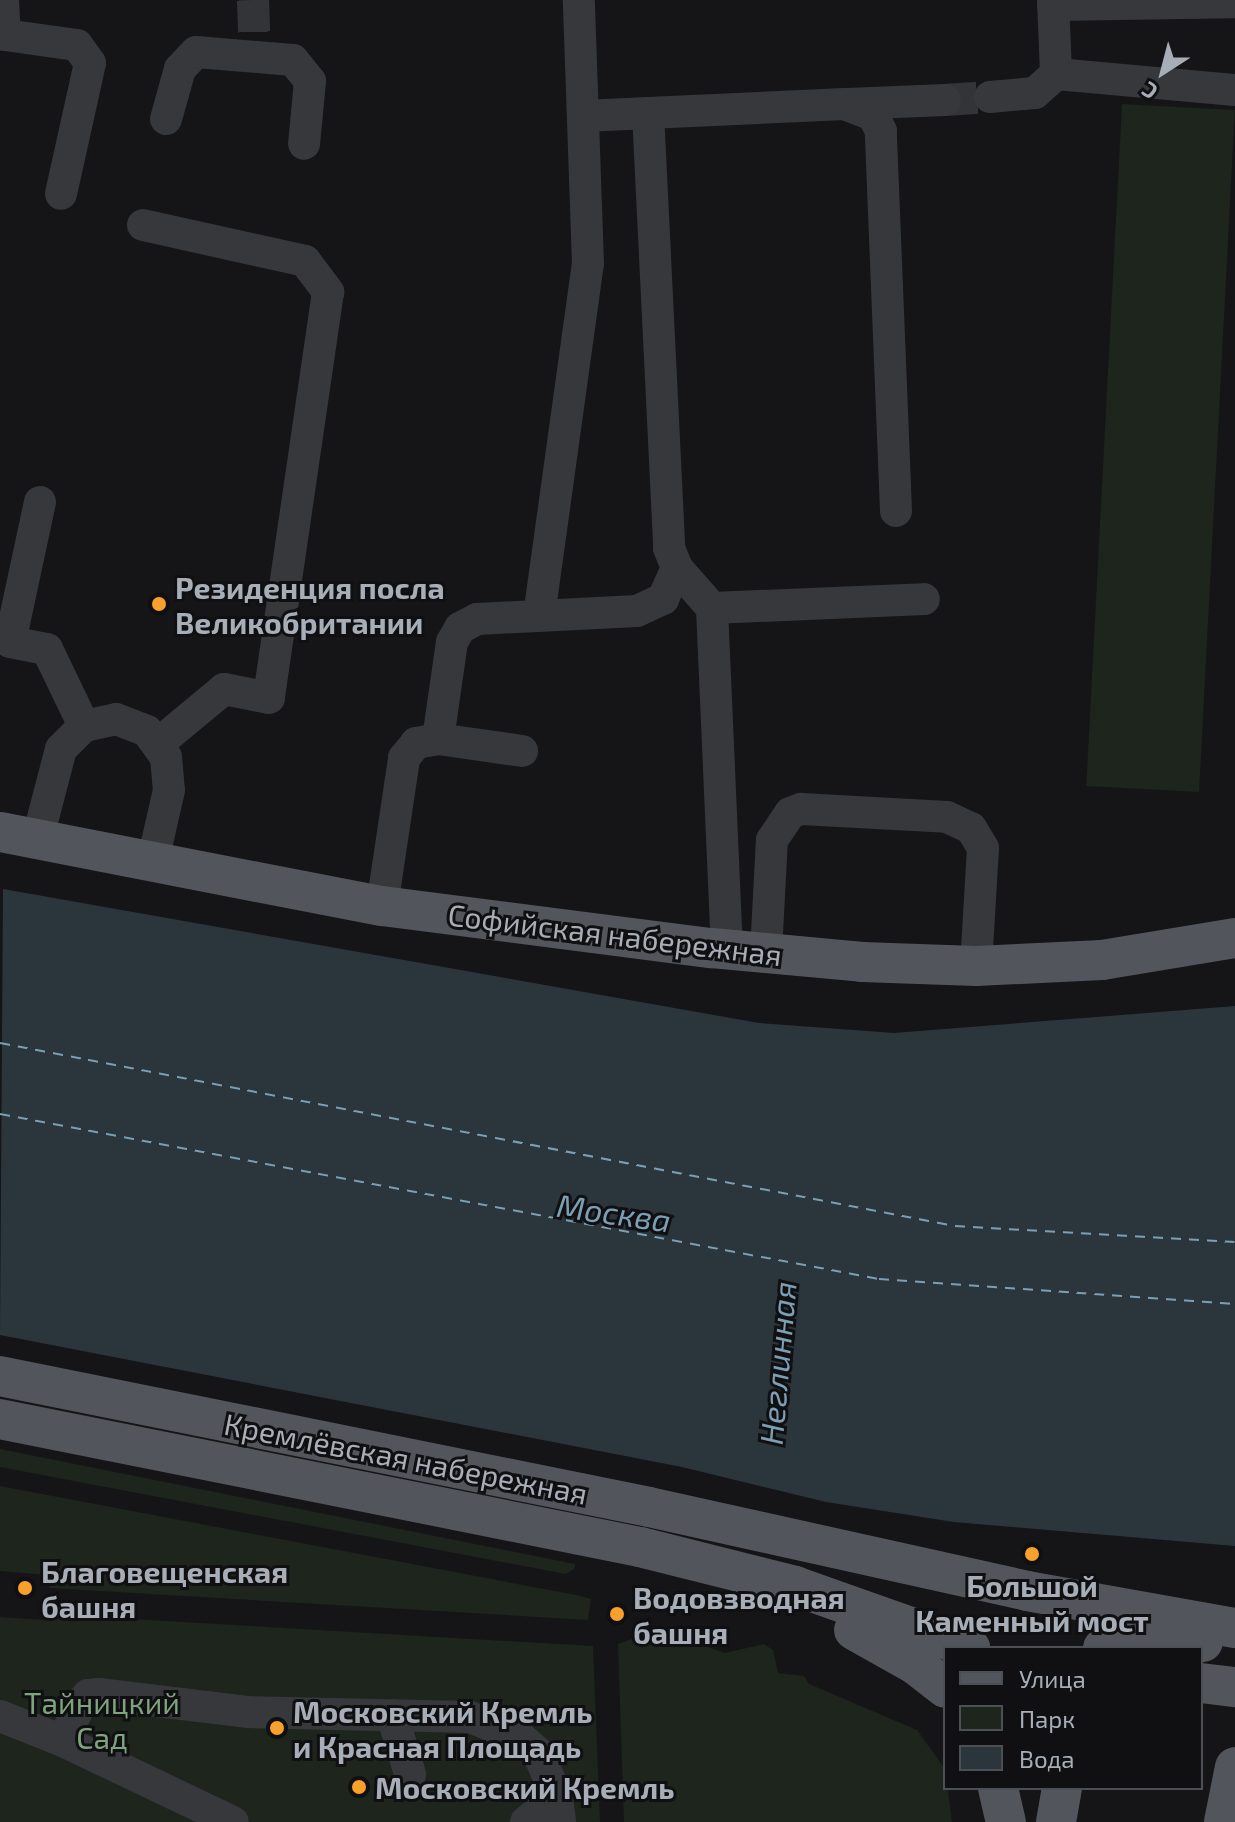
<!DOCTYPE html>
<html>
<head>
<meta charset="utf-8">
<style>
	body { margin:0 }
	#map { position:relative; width:1235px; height:1822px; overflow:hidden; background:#151517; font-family:"Exo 2",sans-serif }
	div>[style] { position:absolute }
	.green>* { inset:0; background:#1d251d; transform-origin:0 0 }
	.water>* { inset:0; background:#2b363c }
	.ferry>* { height:2px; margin-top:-1px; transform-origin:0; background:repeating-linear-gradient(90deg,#7c9fb4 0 10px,transparent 0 18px) }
	.minor-tunnel>* { height:32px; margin-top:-16px; transform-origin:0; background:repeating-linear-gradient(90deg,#323437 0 32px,transparent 0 48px) }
	.minor>* { height:32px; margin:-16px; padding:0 16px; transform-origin:16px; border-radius:16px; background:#36383c }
	.major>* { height:40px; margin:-20px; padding:0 20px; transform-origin:20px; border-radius:20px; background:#52555b }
	.dots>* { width:22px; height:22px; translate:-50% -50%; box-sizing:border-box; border:4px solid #101012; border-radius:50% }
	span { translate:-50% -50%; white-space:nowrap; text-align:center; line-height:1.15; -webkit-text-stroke:6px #101012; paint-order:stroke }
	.poi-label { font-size:30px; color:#a7aeb8; font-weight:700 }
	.left { translate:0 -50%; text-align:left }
	.street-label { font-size:30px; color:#a7aeb8 }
	.park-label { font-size:30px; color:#7ea37d }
	.water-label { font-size:32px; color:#7c9fb4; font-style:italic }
	.legend { position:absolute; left:943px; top:1646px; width:260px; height:144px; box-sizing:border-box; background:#101012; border:2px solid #4c4f54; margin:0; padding:10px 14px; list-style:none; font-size:24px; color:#a7aeb8 }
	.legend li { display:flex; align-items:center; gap:16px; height:40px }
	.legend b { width:40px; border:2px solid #4c4f54 }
	.north { position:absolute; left:1123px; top:32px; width:80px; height:80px; -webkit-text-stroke:6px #101012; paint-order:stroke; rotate:216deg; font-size:22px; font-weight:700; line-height:32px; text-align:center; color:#a7aeb8 }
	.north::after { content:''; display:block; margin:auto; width:28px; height:36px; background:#a7aeb8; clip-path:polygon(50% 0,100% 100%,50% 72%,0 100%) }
</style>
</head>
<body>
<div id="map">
	<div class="green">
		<i style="left:1122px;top:104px;width:113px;height:683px;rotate:3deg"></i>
		<i style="clip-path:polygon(0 1449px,575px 1564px,575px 1568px,566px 1574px,0 1467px)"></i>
		<i style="clip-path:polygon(0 1486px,576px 1595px,591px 1599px,588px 1620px,49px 1588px,49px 1575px,0 1571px)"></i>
		<i style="clip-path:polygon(47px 1614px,593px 1646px,600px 1822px,0 1822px,0 1617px,46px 1620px)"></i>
		<i style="clip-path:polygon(645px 1625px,725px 1653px,764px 1644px,773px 1650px,778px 1673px,804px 1676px,809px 1684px,917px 1730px,945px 1769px,952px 1822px,624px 1822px,618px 1644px,637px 1637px)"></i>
	</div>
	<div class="water">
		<i style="clip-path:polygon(3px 889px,759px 1023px,894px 1033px,1235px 1006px,1235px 1546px,954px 1522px,826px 1502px,682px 1467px,0 1335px)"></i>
	</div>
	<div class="ferry">
		<i style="left:0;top:1043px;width:972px;rotate:10.85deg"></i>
		<i style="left:955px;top:1226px;width:280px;rotate:3.3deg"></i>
		<i style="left:0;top:1114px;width:894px;rotate:10.63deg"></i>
		<i style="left:879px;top:1279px;width:357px;rotate:4deg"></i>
	</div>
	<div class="minor-tunnel">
		<i style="left:253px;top:0;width:33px;rotate:88deg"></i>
		<i style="left:945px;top:100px;width:45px;rotate:-3.8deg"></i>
	</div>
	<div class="minor">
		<i style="left:3px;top:0;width:35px;rotate:87deg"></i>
		<i style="left:5px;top:35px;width:73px;rotate:7.9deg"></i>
		<i style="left:77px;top:45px;width:22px;rotate:54deg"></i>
		<i style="left:90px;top:63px;width:134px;rotate:102.5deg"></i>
		<i style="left:1053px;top:5px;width:182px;rotate:-0.9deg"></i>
		<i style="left:1056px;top:74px;width:180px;rotate:5.1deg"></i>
		<i style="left:990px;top:97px;width:45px;rotate:-5.1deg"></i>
		<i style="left:1035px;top:93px;width:28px;rotate:-42deg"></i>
		<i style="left:1056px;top:74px;width:74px;rotate:-92.3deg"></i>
		<i style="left:848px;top:104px;width:97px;rotate:-2.4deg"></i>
		<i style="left:584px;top:116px;width:64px;rotate:-2.7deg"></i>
		<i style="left:166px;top:119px;width:52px;rotate:-74.4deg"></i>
		<i style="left:180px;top:69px;width:23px;rotate:-47deg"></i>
		<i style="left:196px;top:52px;width:97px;rotate:4.7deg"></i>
		<i style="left:293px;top:60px;width:27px;rotate:51deg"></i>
		<i style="left:310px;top:81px;width:63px;rotate:95.4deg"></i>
		<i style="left:143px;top:225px;width:166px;rotate:12.5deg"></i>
		<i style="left:305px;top:261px;width:39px;rotate:53deg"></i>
		<i style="left:328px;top:292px;width:410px;rotate:98.3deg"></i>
		<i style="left:269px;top:698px;width:46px;rotate:-168.7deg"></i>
		<i style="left:224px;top:689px;width:85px;rotate:140.3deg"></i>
		<i style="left:40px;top:502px;width:143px;rotate:102.1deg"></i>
		<i style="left:10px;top:642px;width:38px;rotate:11deg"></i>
		<i style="left:47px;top:649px;width:85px;rotate:64.3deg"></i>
		<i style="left:896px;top:511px;width:380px;rotate:-92.3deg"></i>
		<i style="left:881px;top:131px;width:18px;rotate:-117deg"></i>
		<i style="left:873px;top:115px;width:30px;rotate:-159deg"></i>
		<i style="left:845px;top:104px;width:197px;rotate:177.4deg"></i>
		<i style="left:648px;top:113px;width:436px;rotate:87.2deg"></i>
		<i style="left:669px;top:548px;width:22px;rotate:68deg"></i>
		<i style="left:677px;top:568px;width:53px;rotate:48.8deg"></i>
		<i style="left:712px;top:608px;width:212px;rotate:-2.4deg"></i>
		<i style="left:712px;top:608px;width:342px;rotate:87.5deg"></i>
		<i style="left:539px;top:616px;width:355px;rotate:-82.1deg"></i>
		<i style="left:588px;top:264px;width:264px;rotate:-92deg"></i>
		<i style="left:438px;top:739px;width:85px;rotate:8.1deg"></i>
		<i style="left:37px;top:841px;width:95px;rotate:-75.4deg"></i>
		<i style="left:61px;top:749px;width:33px;rotate:-45deg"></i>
		<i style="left:84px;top:726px;width:33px;rotate:-12deg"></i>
		<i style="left:116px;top:719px;width:33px;rotate:21deg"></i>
		<i style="left:147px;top:731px;width:32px;rotate:54deg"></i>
		<i style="left:166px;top:757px;width:33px;rotate:85deg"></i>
		<i style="left:169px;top:790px;width:77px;rotate:102.8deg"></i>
		<i style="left:382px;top:906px;width:150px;rotate:-81.5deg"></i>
		<i style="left:404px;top:758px;width:19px;rotate:-51deg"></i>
		<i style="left:416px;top:743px;width:22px;rotate:-10deg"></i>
		<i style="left:438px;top:739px;width:98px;rotate:-81.8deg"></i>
		<i style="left:452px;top:642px;width:16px;rotate:-60deg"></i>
		<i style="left:460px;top:628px;width:19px;rotate:-28deg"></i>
		<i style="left:477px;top:619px;width:160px;rotate:-2.9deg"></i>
		<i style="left:637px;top:611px;width:29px;rotate:-25deg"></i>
		<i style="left:663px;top:599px;width:34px;rotate:-66deg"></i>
		<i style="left:766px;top:953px;width:113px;rotate:-87deg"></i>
		<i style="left:772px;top:840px;width:32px;rotate:-56deg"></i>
		<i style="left:790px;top:813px;width:12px;rotate:-20deg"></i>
		<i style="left:801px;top:809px;width:146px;rotate:3.1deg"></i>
		<i style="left:947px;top:817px;width:26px;rotate:25deg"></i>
		<i style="left:971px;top:828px;width:23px;rotate:59deg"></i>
		<i style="left:983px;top:848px;width:118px;rotate:93.4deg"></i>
		<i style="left:392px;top:1715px;width:62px;rotate:73deg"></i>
		<i style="left:0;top:1716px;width:68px;rotate:21.6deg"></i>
		<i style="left:63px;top:1741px;width:188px;rotate:25.5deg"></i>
		<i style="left:63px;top:1741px;width:40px;rotate:-65deg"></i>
		<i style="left:80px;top:1705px;width:13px;rotate:-51deg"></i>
		<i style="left:88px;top:1695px;width:11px;rotate:-5deg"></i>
		<i style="left:99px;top:1694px;width:149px;rotate:6.9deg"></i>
		<i style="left:247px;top:1712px;width:223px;rotate:1.3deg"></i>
		<i style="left:470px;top:1717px;width:55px;rotate:22.4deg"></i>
		<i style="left:521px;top:1738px;width:23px;rotate:41deg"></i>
		<i style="left:538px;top:1753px;width:48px;rotate:66.6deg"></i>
		<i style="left:557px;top:1797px;width:25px;rotate:83deg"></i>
		<i style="left:526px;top:1822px;width:40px;rotate:-39deg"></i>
	</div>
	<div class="major">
		<i style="left:0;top:832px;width:389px;rotate:11deg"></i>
		<i style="left:382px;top:906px;width:333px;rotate:7.3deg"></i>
		<i style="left:712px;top:948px;width:151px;rotate:5.3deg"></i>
		<i style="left:862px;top:962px;width:114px;rotate:2deg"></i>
		<i style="left:976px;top:966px;width:126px;rotate:-2.7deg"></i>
		<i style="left:1102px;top:960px;width:135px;rotate:-9.4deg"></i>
		<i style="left:0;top:1376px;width:662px;rotate:11.41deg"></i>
		<i style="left:649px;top:1507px;width:387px;rotate:12.5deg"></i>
		<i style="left:1027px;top:1591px;width:211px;rotate:10.1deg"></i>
		<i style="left:0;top:1419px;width:653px;rotate:11.31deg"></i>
		<i style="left:640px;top:1547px;width:160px;rotate:14.1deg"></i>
		<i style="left:795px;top:1586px;width:186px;rotate:19.5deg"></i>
		<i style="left:854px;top:1630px;width:71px;rotate:29.4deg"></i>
		<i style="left:916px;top:1665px;width:37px;rotate:38deg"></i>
		<i style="left:1103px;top:1648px;width:100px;rotate:-3.4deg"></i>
		<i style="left:1201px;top:1683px;width:34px;rotate:7deg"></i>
		<i style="left:998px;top:1788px;width:35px;rotate:77deg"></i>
		<i style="left:1056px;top:1822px;width:35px;rotate:-80deg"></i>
		<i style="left:1224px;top:1822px;width:56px;rotate:-78.7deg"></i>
	</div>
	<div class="dots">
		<i style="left:159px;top:604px;background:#f8a02c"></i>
		<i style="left:1032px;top:1554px;background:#f8a02c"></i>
		<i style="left:25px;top:1588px;background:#f8a02c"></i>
		<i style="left:617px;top:1614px;background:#f8a02c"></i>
		<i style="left:277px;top:1728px;background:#f8a02c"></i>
		<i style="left:359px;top:1787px;background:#f8a02c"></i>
	</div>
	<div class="poi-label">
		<span class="left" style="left:175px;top:604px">Резиденция посла<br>Великобритании</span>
		<span class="left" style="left:41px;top:1588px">Благовещенская<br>башня</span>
		<span style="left:1032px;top:1602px">Большой<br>Каменный мост</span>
		<span class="left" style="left:633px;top:1614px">Водовзводная<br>башня</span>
		<span class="left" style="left:293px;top:1728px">Московский Кремль<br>и Красная Площадь</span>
		<span class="left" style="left:375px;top:1787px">Московский Кремль</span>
	</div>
	<div class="street-label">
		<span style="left:615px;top:934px;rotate:7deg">Софийская набережная</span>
		<span style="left:406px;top:1458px;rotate:11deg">Кремлёвская набережная</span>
	</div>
	<div class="park-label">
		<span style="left:102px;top:1719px">Тайницкий<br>Сад</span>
	</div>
	<div class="water-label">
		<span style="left:614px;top:1212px;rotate:8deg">Москва</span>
		<span style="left:777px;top:1363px;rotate:-85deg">Неглинная</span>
	</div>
	<ul class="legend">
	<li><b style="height:10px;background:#52555b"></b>Улица</li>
	<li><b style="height:22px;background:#1d251d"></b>Парк</li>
	<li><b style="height:22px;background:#2b363c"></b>Вода</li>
	</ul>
	<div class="north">С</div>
</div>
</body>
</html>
